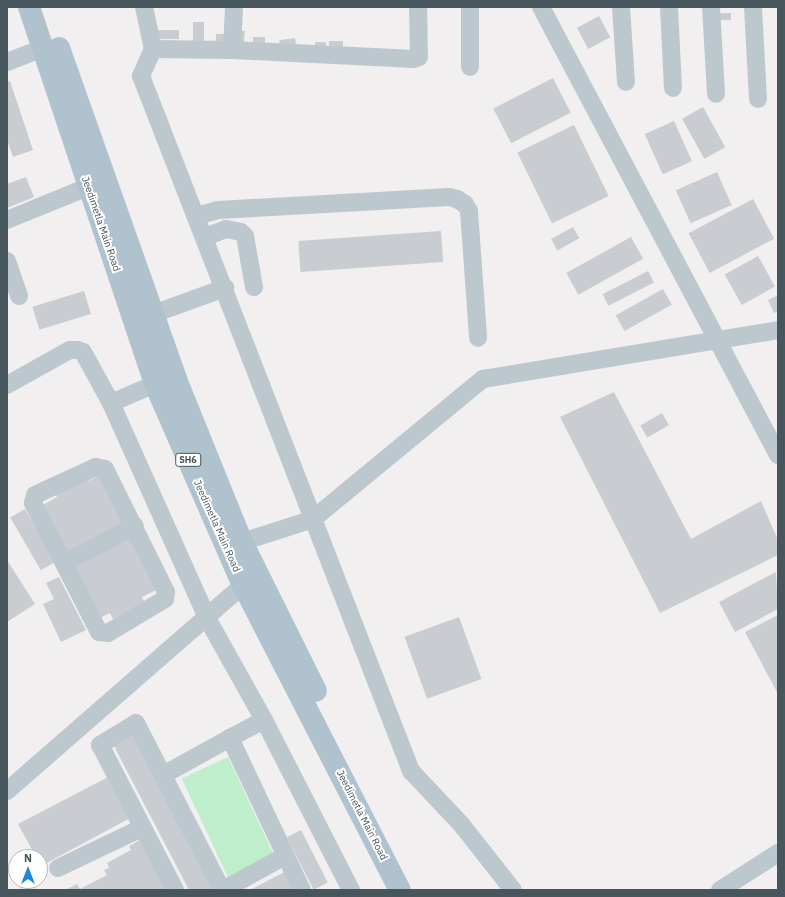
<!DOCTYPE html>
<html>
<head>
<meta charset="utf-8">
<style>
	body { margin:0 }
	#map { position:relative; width:785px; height:897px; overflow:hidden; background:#f1efef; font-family:"IBM Plex Sans",sans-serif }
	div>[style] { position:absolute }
	.green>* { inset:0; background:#beeecb; transform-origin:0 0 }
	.building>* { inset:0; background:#c9cdd1; transform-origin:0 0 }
	.minor>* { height:18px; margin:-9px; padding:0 9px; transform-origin:9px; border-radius:9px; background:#bdc8ce }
	.major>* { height:22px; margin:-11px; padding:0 11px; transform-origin:11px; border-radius:11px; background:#afc2cd }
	span { translate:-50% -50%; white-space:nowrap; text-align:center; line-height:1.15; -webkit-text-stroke:4px #fff; paint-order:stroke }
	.shield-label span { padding:1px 3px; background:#fff; border:1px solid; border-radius:3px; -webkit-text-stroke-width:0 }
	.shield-label { font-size:9px; color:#47555c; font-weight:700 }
	.street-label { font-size:10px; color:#47555c }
	.frame { position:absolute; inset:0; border:8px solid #47555c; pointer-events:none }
	.north { position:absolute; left:8px; top:849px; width:40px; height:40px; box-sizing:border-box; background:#fff; border:1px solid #b5bbbe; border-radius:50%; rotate:0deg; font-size:11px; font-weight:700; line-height:16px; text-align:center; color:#47555c }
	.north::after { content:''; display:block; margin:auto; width:14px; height:18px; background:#1e87dd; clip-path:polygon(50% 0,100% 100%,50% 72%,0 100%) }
</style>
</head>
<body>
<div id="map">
	<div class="green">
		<i style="left:228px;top:757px;width:109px;height:51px;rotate:65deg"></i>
	</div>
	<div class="building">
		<i style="left:716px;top:13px;width:15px;height:7px"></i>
		<i style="left:599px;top:16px;width:24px;height:25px;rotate:62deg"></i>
		<i style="left:193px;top:22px;width:11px;height:19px"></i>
		<i style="left:152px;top:30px;width:27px;height:9px"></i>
		<i style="left:236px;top:30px;width:9px;height:14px;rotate:6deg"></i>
		<i style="left:216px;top:34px;width:9px;height:9px"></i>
		<i style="left:253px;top:37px;width:12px;height:7px"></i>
		<i style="left:295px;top:38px;width:7px;height:16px;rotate:82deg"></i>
		<i style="left:343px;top:41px;width:9px;height:14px;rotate:90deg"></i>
		<i style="left:315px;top:42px;width:11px;height:7px"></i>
		<i style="left:553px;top:78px;width:39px;height:67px;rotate:63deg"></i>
		<i style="clip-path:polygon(10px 81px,33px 150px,13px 157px,7px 140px,7px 82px)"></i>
		<i style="left:703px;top:107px;width:46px;height:24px;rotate:61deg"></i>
		<i style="left:674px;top:121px;width:44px;height:32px;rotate:66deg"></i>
		<i style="left:574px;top:125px;width:79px;height:63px;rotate:64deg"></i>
		<i style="left:717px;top:172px;width:36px;height:45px;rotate:66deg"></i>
		<i style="clip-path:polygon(26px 177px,34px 197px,7px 208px,7px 184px)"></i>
		<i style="left:753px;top:199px;width:45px;height:73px;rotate:62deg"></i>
		<i style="left:573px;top:227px;width:13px;height:25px;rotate:61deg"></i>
		<i style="left:441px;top:231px;width:31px;height:143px;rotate:86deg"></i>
		<i style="left:631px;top:237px;width:25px;height:74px;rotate:61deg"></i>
		<i style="left:758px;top:256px;width:35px;height:38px;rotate:61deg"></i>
		<i style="left:648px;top:271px;width:13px;height:51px;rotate:63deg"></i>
		<i style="left:663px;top:289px;width:18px;height:54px;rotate:61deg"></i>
		<i style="left:84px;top:291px;width:24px;height:54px;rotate:73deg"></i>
		<i style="clip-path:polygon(778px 295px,778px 311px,774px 313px,768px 300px)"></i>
		<i style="clip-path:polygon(614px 392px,691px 539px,761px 501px,778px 540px,778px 555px,660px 613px,560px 417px)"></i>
		<i style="left:662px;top:413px;width:14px;height:25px;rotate:60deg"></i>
		<i style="clip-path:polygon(86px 475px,89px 481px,100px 475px,127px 526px,68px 556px,41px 506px,57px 497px,54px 491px)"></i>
		<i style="left:25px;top:509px;width:61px;height:17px;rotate:60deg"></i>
		<i style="clip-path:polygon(131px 536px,158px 589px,142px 597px,145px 603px,113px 619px,110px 613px,98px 619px,72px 566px)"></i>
		<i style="clip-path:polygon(7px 560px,35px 604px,7px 622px)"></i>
		<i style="clip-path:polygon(776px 572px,778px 609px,735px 632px,719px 602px)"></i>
		<i style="clip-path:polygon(59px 577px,86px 630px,61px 642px,43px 604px,54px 599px,46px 583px)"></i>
		<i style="clip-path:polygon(778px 615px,778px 694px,745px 632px)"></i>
		<i style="left:459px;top:617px;width:66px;height:58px;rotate:70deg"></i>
		<i style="clip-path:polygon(135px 733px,219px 890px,189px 890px,117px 752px,114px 744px)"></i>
		<i style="clip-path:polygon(112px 775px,134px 816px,41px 866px,40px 857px,36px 857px,18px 824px)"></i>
		<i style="left:301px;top:830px;width:59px;height:16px;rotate:63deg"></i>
		<i style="clip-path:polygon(142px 839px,168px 890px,65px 890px,77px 884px,80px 889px,107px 875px,104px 870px,109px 868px,107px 863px,131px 850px,129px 846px)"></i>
		<i style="clip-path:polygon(288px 870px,298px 890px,250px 890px)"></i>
	</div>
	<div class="minor">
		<i style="left:144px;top:7px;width:43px;rotate:77.9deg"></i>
		<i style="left:153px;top:49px;width:30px;rotate:114deg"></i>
		<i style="left:141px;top:76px;width:746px;rotate:68.77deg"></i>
		<i style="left:411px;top:771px;width:73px;rotate:46.7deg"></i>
		<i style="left:461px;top:824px;width:84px;rotate:51.8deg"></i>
		<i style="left:470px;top:7px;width:60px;rotate:90deg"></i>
		<i style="left:541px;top:7px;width:507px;rotate:62.12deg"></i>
		<i style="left:621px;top:7px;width:75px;rotate:86.2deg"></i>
		<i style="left:669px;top:7px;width:81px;rotate:87.2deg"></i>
		<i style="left:711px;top:7px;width:87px;rotate:86.7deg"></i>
		<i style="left:753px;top:7px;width:92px;rotate:86.9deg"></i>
		<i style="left:153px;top:49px;width:79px;rotate:0.7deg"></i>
		<i style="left:232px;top:50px;width:182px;rotate:2.8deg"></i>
		<i style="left:414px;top:59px;width:5px;rotate:-22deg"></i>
		<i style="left:419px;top:57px;width:50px;rotate:-91.1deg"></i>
		<i style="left:232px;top:50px;width:43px;rotate:-87.3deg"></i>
		<i style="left:7px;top:62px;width:40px;rotate:-21deg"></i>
		<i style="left:196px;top:216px;width:23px;rotate:-15deg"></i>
		<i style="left:218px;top:210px;width:231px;rotate:-3.2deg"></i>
		<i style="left:449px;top:197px;width:8px;rotate:14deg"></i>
		<i style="left:457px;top:199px;width:9px;rotate:32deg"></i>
		<i style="left:465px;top:204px;width:8px;rotate:60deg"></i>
		<i style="left:469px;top:211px;width:127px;rotate:85.9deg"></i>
		<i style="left:7px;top:220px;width:87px;rotate:-22.2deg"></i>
		<i style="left:205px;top:237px;width:22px;rotate:-21deg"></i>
		<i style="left:226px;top:229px;width:15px;rotate:11deg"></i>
		<i style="left:241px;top:232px;width:6px;rotate:45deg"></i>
		<i style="left:245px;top:236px;width:52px;rotate:80deg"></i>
		<i style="left:7px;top:261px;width:37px;rotate:71deg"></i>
		<i style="left:153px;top:314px;width:77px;rotate:-19.9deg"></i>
		<i style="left:155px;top:384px;width:48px;rotate:156.6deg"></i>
		<i style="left:111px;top:403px;width:235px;rotate:65.9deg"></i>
		<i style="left:207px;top:618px;width:117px;rotate:60.8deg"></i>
		<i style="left:264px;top:720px;width:191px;rotate:62.9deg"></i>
		<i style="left:7px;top:385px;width:72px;rotate:-29.1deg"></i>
		<i style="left:70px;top:350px;width:8px"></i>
		<i style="left:78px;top:350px;width:5px;rotate:22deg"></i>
		<i style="left:83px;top:352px;width:58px;rotate:61.2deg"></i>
		<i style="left:96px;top:467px;width:9px;rotate:13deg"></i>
		<i style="left:105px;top:469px;width:137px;rotate:63.6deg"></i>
		<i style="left:166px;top:592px;width:7px;rotate:98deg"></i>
		<i style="left:165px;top:599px;width:66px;rotate:149.2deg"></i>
		<i style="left:108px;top:633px;width:9px;rotate:-174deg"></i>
		<i style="left:99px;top:632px;width:145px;rotate:-117.1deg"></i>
		<i style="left:33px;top:503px;width:8px;rotate:-76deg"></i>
		<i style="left:35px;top:495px;width:67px;rotate:-24.7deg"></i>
		<i style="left:242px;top:542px;width:75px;rotate:-17.9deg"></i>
		<i style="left:313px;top:519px;width:220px;rotate:-39.5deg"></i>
		<i style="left:483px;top:379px;width:299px;rotate:-9.4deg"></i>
		<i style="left:64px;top:563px;width:80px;rotate:-27.5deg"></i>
		<i style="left:230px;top:738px;width:38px;rotate:-28deg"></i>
		<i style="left:163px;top:775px;width:77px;rotate:-28.9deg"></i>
		<i style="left:230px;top:738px;width:168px;rotate:64.7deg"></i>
		<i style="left:7px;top:791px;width:313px;rotate:-41.1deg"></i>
		<i style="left:58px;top:868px;width:93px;rotate:-25.5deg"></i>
		<i style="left:175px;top:890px;width:163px;rotate:-117.3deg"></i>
		<i style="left:100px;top:745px;width:42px;rotate:-31.4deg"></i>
		<i style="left:136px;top:723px;width:188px;rotate:62.8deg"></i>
		<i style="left:223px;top:890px;width:71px;rotate:-28.7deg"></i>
		<i style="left:720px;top:890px;width:69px;rotate:-32.5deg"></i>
	</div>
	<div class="major">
		<i style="left:29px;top:7px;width:397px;rotate:71.5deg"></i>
		<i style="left:155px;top:384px;width:219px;rotate:66.4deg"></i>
		<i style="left:243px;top:585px;width:343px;rotate:62.8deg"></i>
		<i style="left:59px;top:48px;width:351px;rotate:70.5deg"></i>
		<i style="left:176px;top:379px;width:176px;rotate:68deg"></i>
		<i style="left:242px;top:542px;width:166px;rotate:63.6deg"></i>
	</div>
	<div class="shield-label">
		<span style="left:188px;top:460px">SH6</span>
	</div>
	<div class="street-label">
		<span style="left:101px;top:224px;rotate:71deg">Jeedimetla Main Road</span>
		<span style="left:217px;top:526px;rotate:66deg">Jeedimetla Main Road</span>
		<span style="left:362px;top:815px;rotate:63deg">Jeedimetla Main Road</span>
	</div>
	<div class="frame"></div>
	<div class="north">N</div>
</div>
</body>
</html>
